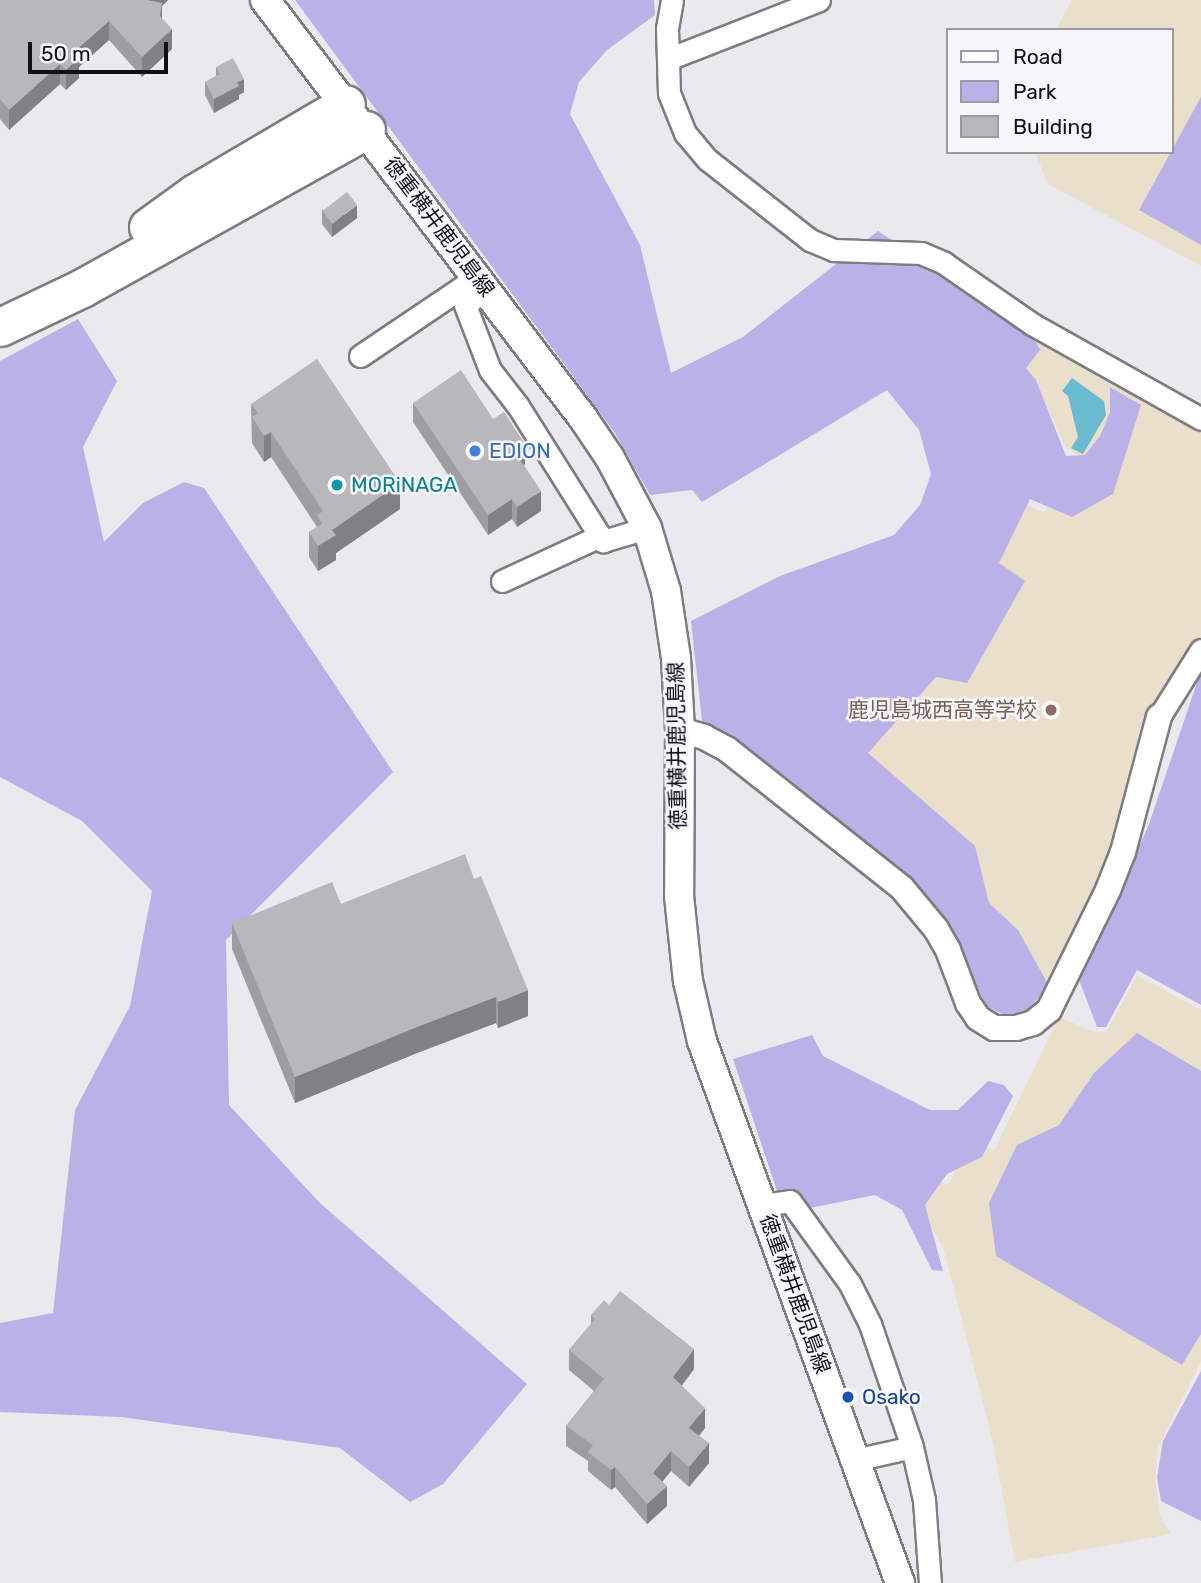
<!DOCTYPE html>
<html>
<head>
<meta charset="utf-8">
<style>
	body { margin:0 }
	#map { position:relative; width:1201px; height:1583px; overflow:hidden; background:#eae9ee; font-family:Rubik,"Noto Sans JP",sans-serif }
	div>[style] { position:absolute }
	.education>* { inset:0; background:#e9dfca }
	.green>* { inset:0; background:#bab1e9 }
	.water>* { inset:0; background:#6abbcf }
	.roads { filter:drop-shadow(2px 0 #7d7d81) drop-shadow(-2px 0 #7d7d81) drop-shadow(0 2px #7d7d81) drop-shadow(0 -2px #7d7d81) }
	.minor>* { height:21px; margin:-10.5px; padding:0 10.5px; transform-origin:10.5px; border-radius:10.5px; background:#fff }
	.tertiary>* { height:24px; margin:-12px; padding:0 12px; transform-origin:12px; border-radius:12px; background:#fff }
	.secondary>* { height:28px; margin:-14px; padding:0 14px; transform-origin:14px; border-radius:14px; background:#fff }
	.motorway>* { height:37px; margin:-18.5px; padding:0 18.5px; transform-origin:18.5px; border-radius:18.5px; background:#fff }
	.wall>* { inset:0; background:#9e9da2 }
	.shaded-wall>* { inset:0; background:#818084 }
	.building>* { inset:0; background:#b8b7bc; transform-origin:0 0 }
	.dots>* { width:19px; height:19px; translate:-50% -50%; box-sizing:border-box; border:4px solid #f7f6fb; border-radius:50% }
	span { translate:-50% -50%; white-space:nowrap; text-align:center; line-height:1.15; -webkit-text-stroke:5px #f7f6fb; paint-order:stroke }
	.street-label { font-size:21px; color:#111113 }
	.shop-label { font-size:21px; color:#366cbe }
	.left { translate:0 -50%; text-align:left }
	.culture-label { font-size:21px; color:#0d838f }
	.education-label { font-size:21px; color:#785e54 }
	.right { translate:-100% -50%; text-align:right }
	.transit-label { font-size:21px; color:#164399 }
	.legend { position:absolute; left:946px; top:28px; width:228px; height:126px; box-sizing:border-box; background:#f7f6fb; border:2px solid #9b9a9e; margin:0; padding:9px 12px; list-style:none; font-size:21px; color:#111113 }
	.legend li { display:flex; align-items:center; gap:14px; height:35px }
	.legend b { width:35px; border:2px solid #9b9a9e }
	.scale { position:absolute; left:28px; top:42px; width:140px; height:32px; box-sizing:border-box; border:4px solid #111113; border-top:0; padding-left:9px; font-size:21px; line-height:24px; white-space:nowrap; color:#111113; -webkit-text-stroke:5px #f7f6fb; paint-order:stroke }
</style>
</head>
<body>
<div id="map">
	<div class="education">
		<i style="clip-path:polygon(1072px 0,1201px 0,1201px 266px,1048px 184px,1035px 152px,1171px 152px,1171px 30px,1056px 30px)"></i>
		<i style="clip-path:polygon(1030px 336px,1201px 429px,1201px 636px,1168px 683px,1144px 731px,1099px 886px,1056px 971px,1035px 1010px,1021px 1018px,1005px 1018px,990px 1014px,978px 1001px,957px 949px,819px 809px,888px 719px,1017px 499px,1044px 513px,1056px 491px,1084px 460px,1065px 446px,1045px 402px,1023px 394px,1012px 365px)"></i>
		<i style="clip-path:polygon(1137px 975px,1201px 1010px,1201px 1362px,1158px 1448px,1155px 1477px,1160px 1517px,1171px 1534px,1015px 1562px,992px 1438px,943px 1247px,926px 1218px,889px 1168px,935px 1178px,948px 1185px,974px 1139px,994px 1151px,1059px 1017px,1094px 1032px,1107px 1031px)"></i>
	</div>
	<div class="green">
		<i style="clip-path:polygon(295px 0,654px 0,655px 15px,607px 50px,579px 82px,570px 114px,640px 245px,671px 373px,743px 337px,878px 231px,1031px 331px,1040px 350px,1026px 368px,1036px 380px,1066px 456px,1085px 455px,1100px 436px,1110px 412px,1110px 387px,1141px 405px,1113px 494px,1072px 517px,1030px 499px,999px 563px,1025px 581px,967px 683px,936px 677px,868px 753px,975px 846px,989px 903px,1018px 930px,1049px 986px,1027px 1010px,1006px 1016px,987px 1006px,939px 912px,914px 883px,814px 803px,702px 721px,691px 621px,780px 576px,894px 535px,920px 505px,931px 474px,919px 430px,887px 390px,702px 502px,692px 490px,650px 495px,615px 433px)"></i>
		<i style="clip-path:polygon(1201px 97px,1201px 245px,1139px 210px)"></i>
		<i style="clip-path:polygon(78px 319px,117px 381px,83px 447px,104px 542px,143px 503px,184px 482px,204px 488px,393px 772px,226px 940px,229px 1105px,320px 1203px,527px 1384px,443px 1484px,410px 1502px,340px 1448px,121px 1417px,0 1412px,0 1323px,53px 1313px,75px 1110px,130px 1006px,152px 891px,82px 821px,0 777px,0 361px)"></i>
		<i style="clip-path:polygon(1201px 671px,1201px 1005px,1137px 970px,1106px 1027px,1097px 1027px,1078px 977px,1148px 827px)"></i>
		<i style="clip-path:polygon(1137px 1033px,1201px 1071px,1201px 1334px,1182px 1365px,996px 1256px,989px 1203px,1017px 1145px,1059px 1125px,1094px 1073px)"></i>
		<i style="clip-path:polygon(812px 1035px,823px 1056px,930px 1110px,958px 1110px,988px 1081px,1004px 1085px,1013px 1096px,982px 1157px,947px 1174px,925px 1205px,943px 1271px,932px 1270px,902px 1210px,875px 1195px,810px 1208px,796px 1192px,778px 1194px,733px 1059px)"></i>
		<i style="clip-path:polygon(1201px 1371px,1201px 1521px,1161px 1501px,1157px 1477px,1163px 1441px)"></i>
	</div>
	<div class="water">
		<i style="clip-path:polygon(1072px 378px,1104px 401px,1106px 415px,1083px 454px,1071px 448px,1078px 437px,1068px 396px,1062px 391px)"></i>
	</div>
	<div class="roads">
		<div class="minor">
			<i style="left:672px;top:0;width:29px;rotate:100deg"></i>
			<i style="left:667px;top:29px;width:64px;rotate:88.2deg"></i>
			<i style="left:669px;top:93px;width:43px;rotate:68.2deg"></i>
			<i style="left:685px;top:133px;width:35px;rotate:50deg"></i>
			<i style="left:708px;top:160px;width:130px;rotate:38.1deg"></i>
			<i style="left:810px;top:240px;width:26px;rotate:23deg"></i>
			<i style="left:834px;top:250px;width:87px;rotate:2deg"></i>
			<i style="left:921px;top:253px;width:25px;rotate:23deg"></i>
			<i style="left:944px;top:263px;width:107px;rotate:34.7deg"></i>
			<i style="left:1032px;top:324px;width:194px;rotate:29.3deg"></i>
			<i style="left:668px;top:59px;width:162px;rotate:-21.3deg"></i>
			<i style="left:486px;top:289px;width:26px;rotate:143deg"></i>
			<i style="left:465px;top:305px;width:70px;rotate:69deg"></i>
			<i style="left:490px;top:370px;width:46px;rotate:52.1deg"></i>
			<i style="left:518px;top:406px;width:160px;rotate:57.8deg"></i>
			<i style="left:603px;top:541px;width:46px;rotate:-16.5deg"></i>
			<i style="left:360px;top:356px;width:141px;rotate:-34deg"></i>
			<i style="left:502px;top:581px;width:108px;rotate:-24.7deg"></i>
			<i style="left:1159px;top:717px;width:79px;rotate:-57.9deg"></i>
			<i style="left:762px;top:1205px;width:28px;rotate:-8deg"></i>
			<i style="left:790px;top:1201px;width:102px;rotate:54.1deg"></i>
			<i style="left:850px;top:1284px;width:45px;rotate:63.4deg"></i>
			<i style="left:870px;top:1324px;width:130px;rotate:71.1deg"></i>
			<i style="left:912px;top:1447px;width:54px;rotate:77.2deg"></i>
			<i style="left:924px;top:1500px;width:83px;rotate:85.9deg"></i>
			<i style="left:854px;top:1460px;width:59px;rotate:-12.6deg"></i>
		</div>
		<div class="tertiary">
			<i style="left:680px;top:730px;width:25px;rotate:16deg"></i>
			<i style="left:704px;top:737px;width:27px;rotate:28deg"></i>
			<i style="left:728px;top:750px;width:222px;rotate:38.4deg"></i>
			<i style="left:902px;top:888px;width:53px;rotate:50.3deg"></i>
			<i style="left:936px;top:929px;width:24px;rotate:60deg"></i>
			<i style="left:948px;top:950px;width:57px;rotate:69.3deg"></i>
			<i style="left:968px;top:1003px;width:18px;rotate:56deg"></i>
			<i style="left:978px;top:1018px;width:19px;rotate:32deg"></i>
			<i style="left:994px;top:1028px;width:22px"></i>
			<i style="left:1016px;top:1028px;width:18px;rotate:-16deg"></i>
			<i style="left:1033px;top:1023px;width:21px;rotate:-39deg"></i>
			<i style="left:1049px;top:1010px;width:134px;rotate:-63.8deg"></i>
			<i style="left:1108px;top:890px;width:41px;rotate:-68.5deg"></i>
			<i style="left:1123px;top:852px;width:140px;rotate:-75.1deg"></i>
		</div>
		<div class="secondary">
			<i style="left:265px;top:0;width:525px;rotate:52.74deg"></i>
			<i style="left:583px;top:418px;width:48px;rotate:56deg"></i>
			<i style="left:610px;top:458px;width:79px;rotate:62.1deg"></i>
			<i style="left:647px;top:528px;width:66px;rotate:73.2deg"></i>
			<i style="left:666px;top:591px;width:68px;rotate:81.5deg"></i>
			<i style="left:676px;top:658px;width:72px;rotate:86.8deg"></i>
			<i style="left:680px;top:730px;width:166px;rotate:90.3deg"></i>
			<i style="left:679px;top:896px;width:85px;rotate:84deg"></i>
			<i style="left:688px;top:981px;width:62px;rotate:76.9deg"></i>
			<i style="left:702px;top:1041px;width:577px;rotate:69.93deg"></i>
		</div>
		<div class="motorway">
			<i style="left:148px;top:227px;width:58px;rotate:-35.9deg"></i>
			<i style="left:195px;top:193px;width:175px;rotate:-30.5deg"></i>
			<i style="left:0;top:327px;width:91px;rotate:-25.4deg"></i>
			<i style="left:82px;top:288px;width:325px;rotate:-29.1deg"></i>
		</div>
	</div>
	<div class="wall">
		<i style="clip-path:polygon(0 0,168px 0,162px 6px,162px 19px,172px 49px,142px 77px,109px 40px,79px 67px,79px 78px,66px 90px,60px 84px,9px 130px,0 119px)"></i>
		<i style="clip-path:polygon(216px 67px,244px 92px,239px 95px,239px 99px,214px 113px,205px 95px,205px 82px,216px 76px)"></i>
		<i style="clip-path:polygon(322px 210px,357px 218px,332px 237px,322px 224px)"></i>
		<i style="clip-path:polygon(413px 403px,525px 464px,524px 465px,541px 511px,517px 527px,512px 519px,488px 535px,413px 422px)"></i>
		<i style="clip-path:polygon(251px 404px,400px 509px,336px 553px,336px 560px,318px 571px,309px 557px,309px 532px,317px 527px,271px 457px,264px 462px,252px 443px)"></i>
		<i style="clip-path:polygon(341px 904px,528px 1016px,498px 1028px,496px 1023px,417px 1053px,295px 1103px,232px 949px,232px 923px)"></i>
		<i style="clip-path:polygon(591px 1315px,694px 1369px,682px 1385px,705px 1428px,699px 1436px,709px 1463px,689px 1487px,671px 1471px,662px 1482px,667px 1506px,647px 1524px,615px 1487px,611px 1490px,588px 1471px,588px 1461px,566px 1446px,566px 1426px,594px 1391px,569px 1370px,569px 1350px,591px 1324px)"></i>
	</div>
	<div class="shaded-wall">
		<i style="clip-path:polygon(147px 0,168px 0,162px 6px,162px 23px)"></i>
		<i style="clip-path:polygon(109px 21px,109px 40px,79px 67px,79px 78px,66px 90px,66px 70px,74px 52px)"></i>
		<i style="clip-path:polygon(172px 29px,172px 49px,142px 77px,142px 57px)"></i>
		<i style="clip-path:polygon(60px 64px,60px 84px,9px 130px,9px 110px)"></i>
		<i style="clip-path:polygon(244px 79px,244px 92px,239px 95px,239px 99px,214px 113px,214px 99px,237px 82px)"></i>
		<i style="clip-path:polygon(357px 205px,357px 218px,332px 237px,332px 224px)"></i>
		<i style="clip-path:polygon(271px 432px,271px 457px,264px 462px,264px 436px)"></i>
		<i style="clip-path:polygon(525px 444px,525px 464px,515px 471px,515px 452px)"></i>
		<i style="clip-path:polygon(400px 483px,400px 509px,336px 553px,336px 560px,318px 571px,318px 546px,332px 530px)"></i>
		<i style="clip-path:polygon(541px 491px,541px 511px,517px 527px,517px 507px)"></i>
		<i style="clip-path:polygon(512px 499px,512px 519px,488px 535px,488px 515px)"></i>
		<i style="clip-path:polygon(528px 990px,528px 1016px,498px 1028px,498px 1002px)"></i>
		<i style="clip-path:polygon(496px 997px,496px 1023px,417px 1053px,295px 1103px,295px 1077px,417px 1027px)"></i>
		<i style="clip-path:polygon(694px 1349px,694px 1369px,673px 1397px,673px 1377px)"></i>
		<i style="clip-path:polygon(705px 1408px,705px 1428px,689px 1448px,689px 1428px)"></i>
		<i style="clip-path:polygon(709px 1443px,709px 1463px,689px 1487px,689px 1467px)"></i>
		<i style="clip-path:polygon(671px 1451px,671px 1471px,653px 1493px,653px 1473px)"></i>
		<i style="clip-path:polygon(615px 1467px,615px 1487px,611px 1490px,611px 1470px)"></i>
		<i style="clip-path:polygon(667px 1486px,667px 1506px,647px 1524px,647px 1504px)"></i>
	</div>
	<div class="building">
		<i style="clip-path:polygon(0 0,147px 0,162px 3px,160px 16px,172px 29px,142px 57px,109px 21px,74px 52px,79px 58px,66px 70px,60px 64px,9px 110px,0 99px)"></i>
		<i style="clip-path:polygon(233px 58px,244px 79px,237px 82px,239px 86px,214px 99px,205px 82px,220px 74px,216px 67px)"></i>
		<i style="left:347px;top:192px;width:16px;height:31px;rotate:52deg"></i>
		<i style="clip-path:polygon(317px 359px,400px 483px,332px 530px,336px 535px,318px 546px,309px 532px,322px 524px,317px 515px,323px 511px,271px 432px,264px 436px,252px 417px,258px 413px,251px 404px)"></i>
		<i style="clip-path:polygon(461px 370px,493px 419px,504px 412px,525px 444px,515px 452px,541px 491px,517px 507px,512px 499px,488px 515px,413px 403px)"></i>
		<i style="clip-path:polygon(465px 854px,474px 879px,481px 876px,528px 990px,498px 1002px,496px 997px,417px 1027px,295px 1077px,232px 923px,332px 882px,341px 904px)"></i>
		<i style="clip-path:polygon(620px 1291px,694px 1349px,673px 1377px,705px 1408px,689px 1428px,709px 1443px,689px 1467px,671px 1451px,653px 1473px,667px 1486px,647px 1504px,615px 1467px,611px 1470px,588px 1452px,593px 1445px,566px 1426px,604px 1379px,569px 1350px,595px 1319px,591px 1315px,604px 1300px,609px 1305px)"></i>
	</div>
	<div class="dots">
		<i style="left:475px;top:451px;background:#3f7fe0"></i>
		<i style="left:337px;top:485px;background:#0f9aa8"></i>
		<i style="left:1051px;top:710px;background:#8d6e63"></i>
		<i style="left:848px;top:1397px;background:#1a4fb4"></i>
	</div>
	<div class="street-label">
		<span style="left:439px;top:227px;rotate:53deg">徳重横井鹿児島線</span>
		<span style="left:677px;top:746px;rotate:-91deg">徳重横井鹿児島線</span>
		<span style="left:795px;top:1294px;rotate:70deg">徳重横井鹿児島線</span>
	</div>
	<div class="shop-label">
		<span class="left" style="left:489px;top:451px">EDION</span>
	</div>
	<div class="culture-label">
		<span class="left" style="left:351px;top:485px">MORiNAGA</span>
	</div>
	<div class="education-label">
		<span class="right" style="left:1037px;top:710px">鹿児島城西高等学校</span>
	</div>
	<div class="transit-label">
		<span class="left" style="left:862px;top:1397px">Osako</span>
	</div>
	<ul class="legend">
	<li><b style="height:9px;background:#fff"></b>Road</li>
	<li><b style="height:19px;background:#bab1e9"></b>Park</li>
	<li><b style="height:19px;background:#b8b7bc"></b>Building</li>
	</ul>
	<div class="scale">50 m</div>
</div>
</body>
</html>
